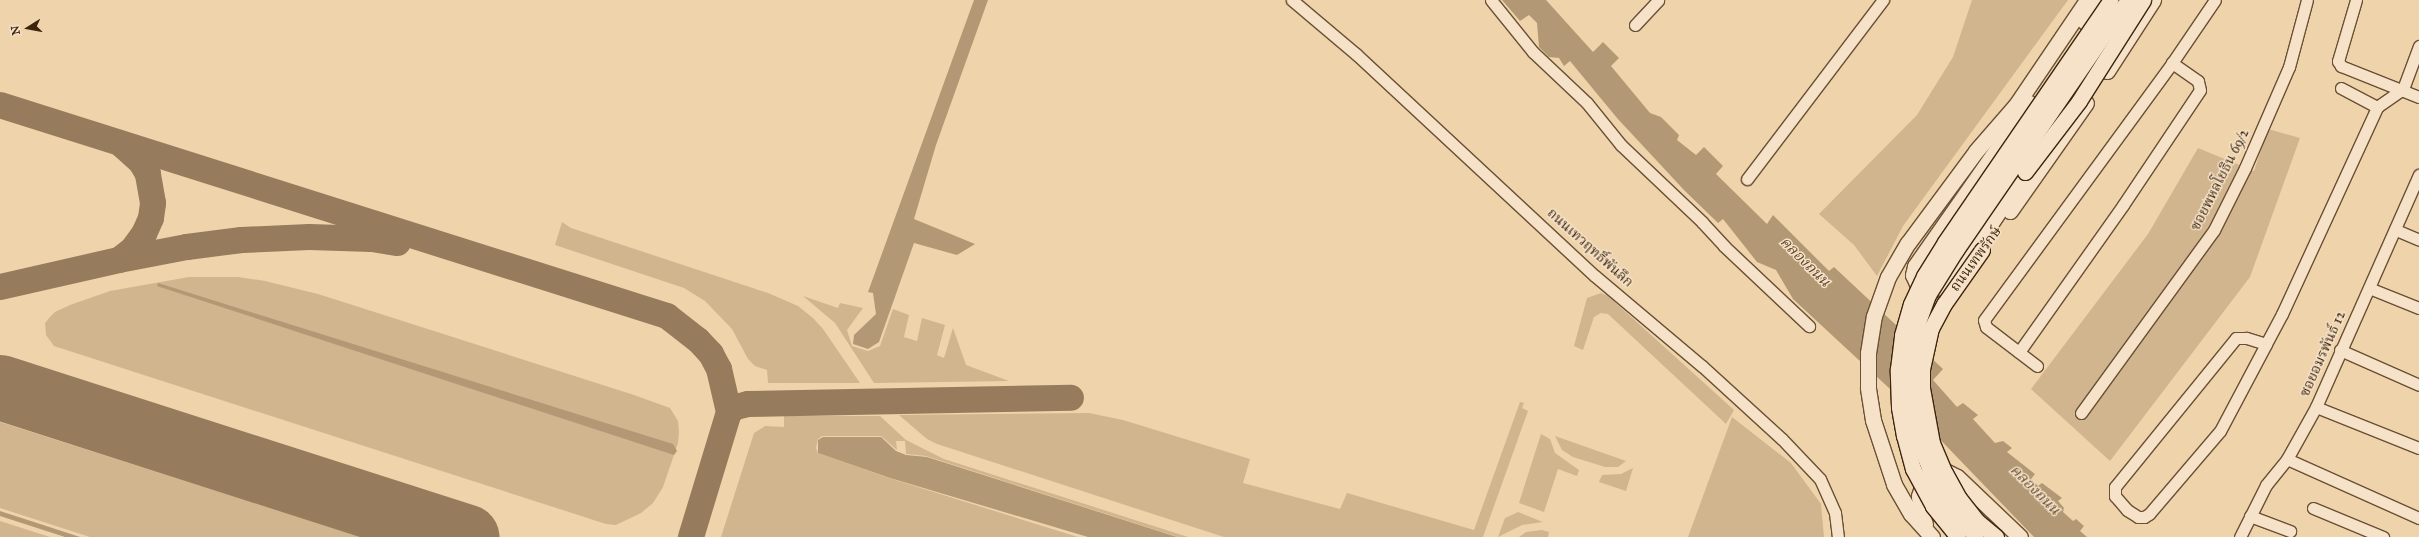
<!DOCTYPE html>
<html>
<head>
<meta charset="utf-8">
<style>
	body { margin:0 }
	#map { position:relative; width:2419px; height:537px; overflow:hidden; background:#efd3aa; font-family:"IM FELL Great Primer","Noto Serif Thai",serif }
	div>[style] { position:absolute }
	.green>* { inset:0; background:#d1b58f }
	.water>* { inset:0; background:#b29875 }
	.taxiway>* { height:26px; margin:-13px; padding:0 13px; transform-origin:13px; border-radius:13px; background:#967c5c }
	.runway>* { height:65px; margin:-32.5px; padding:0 32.5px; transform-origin:32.5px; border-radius:32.5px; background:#967c5c }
	.roads { filter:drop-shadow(1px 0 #6a5034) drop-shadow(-1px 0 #6a5034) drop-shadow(0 1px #6a5034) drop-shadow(0 -1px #6a5034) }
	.minor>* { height:11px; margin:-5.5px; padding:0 5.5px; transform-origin:5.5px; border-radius:5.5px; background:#f5e2c8 }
	.secondary>* { height:15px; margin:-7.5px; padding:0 7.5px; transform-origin:7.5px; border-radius:7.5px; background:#f5e2c8 }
	.bridges { filter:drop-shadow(1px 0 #3d250d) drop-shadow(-1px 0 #3d250d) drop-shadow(0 1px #3d250d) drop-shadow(0 -1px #3d250d) }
	.secondary-bridge>* { height:15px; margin:-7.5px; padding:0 7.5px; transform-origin:7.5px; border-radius:7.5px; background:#f5e2c8 }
	span { translate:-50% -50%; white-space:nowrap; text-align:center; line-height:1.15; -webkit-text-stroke:3px #f5e2c8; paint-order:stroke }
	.street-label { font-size:14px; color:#3d250d }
	.water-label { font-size:15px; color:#60482c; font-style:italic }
	.north { position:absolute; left:8px; top:8px; width:40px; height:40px; -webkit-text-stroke:3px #f5e2c8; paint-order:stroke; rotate:259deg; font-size:11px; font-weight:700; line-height:16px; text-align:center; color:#3d250d }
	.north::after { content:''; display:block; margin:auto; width:14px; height:18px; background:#3d250d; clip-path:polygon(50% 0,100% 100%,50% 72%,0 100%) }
</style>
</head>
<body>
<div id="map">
	<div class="green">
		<i style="clip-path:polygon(1972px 0,2068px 0,1903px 226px,1877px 276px,1854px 245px,1819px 214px,1917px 115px,1953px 57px)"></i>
		<i style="clip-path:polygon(2268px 129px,2300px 138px,2250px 277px,2110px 461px,2031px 389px,2148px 234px,2198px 148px,2254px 171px)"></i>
		<i style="clip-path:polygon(562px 222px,571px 228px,768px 293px,798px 306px,813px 318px,823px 329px,860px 383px,768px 383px,767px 370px,755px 366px,748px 359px,732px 329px,705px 301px,684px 288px,555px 245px)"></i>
		<i style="clip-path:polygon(189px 277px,238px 277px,265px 281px,318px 294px,634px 395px,670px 408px,678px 421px,679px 432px,678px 443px,663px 487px,653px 503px,641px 513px,616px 525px,606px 524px,54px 346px,46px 335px,45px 323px,50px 317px,55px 312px,70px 305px,110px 291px)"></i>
		<i style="clip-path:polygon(1601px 293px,1608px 296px,1734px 410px,1726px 424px,1608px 314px,1601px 313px,1594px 317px,1583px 350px,1574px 346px,1587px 298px)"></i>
		<i style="clip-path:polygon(803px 296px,838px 308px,840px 303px,863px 308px,847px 330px,852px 346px,868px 351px,880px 346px,893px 309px,909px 315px,904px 337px,917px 341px,922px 318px,945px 325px,937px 355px,944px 358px,953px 328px,966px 365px,1009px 381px,874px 383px,835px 323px)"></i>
		<i style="clip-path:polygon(1520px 402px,1524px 403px,1522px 408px,1528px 411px,1483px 537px,1224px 537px,937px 444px,927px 439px,899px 415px,1089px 413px,1123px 420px,1250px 459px,1243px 483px,1340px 509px,1347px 493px,1474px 530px)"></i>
		<i style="clip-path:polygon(784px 416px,880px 416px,906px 440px,944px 459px,1188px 537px,1178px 537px,926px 456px,906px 454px,905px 441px,896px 441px,897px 450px,881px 436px,822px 436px,818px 439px,816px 448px,818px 453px,889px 478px,1078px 537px,721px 537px,754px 433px,765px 426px,784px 427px)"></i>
		<i style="clip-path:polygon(1732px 417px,1791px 463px,1821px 504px,1824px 537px,1688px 537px)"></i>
		<i style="clip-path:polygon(0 422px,361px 537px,90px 537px,0 508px)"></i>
		<i style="clip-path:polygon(1541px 434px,1550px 439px,1555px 453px,1579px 470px,1577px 476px,1558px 469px,1544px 512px,1519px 503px)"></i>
		<i style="clip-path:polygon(1555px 436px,1626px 461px,1618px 467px,1605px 467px,1573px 457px,1562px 450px)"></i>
		<i style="clip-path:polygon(1633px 468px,1626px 491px,1599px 482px,1602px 475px,1621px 474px)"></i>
		<i style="clip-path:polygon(1518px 512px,1543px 522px,1522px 525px,1498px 537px,1505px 518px)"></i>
		<i style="clip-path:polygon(0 521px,50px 537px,0 537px)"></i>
		<i style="clip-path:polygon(1542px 530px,1549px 532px,1548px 537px,1519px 537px,1526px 532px)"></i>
	</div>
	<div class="water">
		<i style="clip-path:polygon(974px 0,988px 0,936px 145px,914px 219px,975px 244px,957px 255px,914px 243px,879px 342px,868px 349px,853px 344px,854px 335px,876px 314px,873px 293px,868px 292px)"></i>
		<i style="clip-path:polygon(1502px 0,1546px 0,1593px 52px,1603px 42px,1619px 58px,1611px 66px,1650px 113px,1661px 117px,1679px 135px,1677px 140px,1696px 155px,1704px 147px,1723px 166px,1716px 174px,1767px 224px,1773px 215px,1829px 271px,1834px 267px,1943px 369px,1933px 380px,1957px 407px,1963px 403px,1978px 415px,1973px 419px,1995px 443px,2003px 441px,2012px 448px,2007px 452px,2035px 474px,2031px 479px,2038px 486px,2042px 483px,2062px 498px,2058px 501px,2064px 508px,2063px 512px,2073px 521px,2076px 519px,2084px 526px,2080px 531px,2087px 537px,2034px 537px,1903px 401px,1793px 299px,1776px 270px,1757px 262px,1723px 219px,1718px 223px,1684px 190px,1617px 118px,1570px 61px,1564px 66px,1559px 58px,1549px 57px,1539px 47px,1537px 23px,1529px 15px,1520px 21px)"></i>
		<i style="clip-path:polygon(158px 283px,673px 444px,677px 451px,674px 455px,157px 286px)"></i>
		<i style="clip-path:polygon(823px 437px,881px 437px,896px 451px,906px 455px,927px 457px,1177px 537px,1088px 537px,890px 478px,818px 453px,818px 440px)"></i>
		<i style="clip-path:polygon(0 511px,80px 537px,65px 537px,0 516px)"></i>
	</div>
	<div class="taxiway">
		<i style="left:0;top:105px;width:700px;rotate:17.55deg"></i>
		<i style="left:667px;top:316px;width:39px;rotate:38deg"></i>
		<i style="left:698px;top:340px;width:19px;rotate:47deg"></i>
		<i style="left:711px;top:354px;width:17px;rotate:62deg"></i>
		<i style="left:719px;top:369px;width:44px;rotate:76.9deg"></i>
		<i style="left:729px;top:412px;width:131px;rotate:106.9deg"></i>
		<i style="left:119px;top:260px;width:18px;rotate:-38deg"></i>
		<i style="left:133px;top:249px;width:19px;rotate:-54deg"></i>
		<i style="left:144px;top:234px;width:17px;rotate:-66deg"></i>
		<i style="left:151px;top:218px;width:15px;rotate:-82deg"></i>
		<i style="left:153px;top:203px;width:29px;rotate:-100deg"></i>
		<i style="left:148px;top:174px;width:14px;rotate:-120deg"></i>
		<i style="left:141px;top:162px;width:25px;rotate:-138deg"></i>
		<i style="left:0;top:287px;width:122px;rotate:-12.8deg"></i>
		<i style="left:119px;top:260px;width:69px;rotate:-10.8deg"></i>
		<i style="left:187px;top:247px;width:55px;rotate:-7.3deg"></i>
		<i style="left:242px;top:240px;width:67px;rotate:-2.6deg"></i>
		<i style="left:309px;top:237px;width:63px;rotate:1.8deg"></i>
		<i style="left:372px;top:239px;width:26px;rotate:9deg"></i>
		<i style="left:729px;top:412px;width:9px;rotate:-36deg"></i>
		<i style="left:736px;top:407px;width:12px;rotate:-14deg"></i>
		<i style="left:748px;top:404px;width:323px;rotate:-1.1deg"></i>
	</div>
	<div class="runway">
		<i style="left:0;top:387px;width:490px;rotate:17.8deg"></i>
	</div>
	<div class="roads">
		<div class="minor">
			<i style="left:1292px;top:0;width:84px;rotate:40.2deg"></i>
			<i style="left:1356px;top:54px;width:326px;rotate:42.9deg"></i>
			<i style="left:1595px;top:276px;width:140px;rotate:40.1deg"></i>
			<i style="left:1702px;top:366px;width:108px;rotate:42.4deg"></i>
			<i style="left:1782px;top:439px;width:55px;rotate:46.5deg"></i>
			<i style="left:1820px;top:479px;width:37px;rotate:66deg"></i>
			<i style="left:1835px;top:513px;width:24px;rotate:83deg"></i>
			<i style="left:1491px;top:0;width:67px;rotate:51.1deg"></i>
			<i style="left:1533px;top:52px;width:74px;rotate:43.4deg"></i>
			<i style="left:1587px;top:103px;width:54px;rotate:51deg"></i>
			<i style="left:1621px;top:145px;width:112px;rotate:43.5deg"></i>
			<i style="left:1702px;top:222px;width:33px;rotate:47deg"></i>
			<i style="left:1724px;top:246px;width:117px;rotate:43.3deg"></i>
			<i style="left:2356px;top:0;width:64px;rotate:106.4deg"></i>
			<i style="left:2338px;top:61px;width:6px;rotate:59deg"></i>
			<i style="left:2341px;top:66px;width:84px;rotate:21.7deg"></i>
			<i style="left:1635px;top:25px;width:34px;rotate:-47deg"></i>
			<i style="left:2341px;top:88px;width:41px;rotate:27.8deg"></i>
			<i style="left:2403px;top:89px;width:46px;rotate:-69.6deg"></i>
			<i style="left:1747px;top:179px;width:225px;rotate:-52.8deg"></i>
			<i style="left:2396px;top:230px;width:25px;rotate:23deg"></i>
			<i style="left:2369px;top:288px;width:54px;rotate:21.8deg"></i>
			<i style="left:2266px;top:344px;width:21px;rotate:-163deg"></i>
			<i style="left:2246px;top:338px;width:10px;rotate:180deg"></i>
			<i style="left:2236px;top:338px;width:192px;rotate:129.1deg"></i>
			<i style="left:2115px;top:487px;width:9px;rotate:90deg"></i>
			<i style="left:2115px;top:496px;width:18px;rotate:49deg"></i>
			<i style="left:2127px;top:510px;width:13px;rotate:32deg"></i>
			<i style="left:2138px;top:517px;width:6px"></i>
			<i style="left:2144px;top:517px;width:6px;rotate:-31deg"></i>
			<i style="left:2149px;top:514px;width:109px;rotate:-49.5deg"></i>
			<i style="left:2220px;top:431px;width:98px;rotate:-62.1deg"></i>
			<i style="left:2266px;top:344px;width:34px;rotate:-62deg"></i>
			<i style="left:2282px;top:314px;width:228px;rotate:-65.3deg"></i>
			<i style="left:2377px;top:107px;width:32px;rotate:-35deg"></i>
			<i style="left:2340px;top:350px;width:86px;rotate:23.9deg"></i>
			<i style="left:2019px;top:352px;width:180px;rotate:-54.7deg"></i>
			<i style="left:2123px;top:205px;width:138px;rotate:-56.2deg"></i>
			<i style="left:2200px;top:90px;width:9px;rotate:-103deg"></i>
			<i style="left:2198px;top:81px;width:32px;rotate:-145deg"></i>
			<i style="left:2037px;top:366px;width:64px;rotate:-142.6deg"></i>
			<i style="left:1986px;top:327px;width:7px;rotate:-106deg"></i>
			<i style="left:1984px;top:320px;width:318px;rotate:-53.8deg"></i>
			<i style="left:2172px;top:63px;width:76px;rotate:-55.7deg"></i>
			<i style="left:2316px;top:407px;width:111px;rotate:21.7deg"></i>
			<i style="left:2081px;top:413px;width:226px;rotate:-54deg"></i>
			<i style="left:2214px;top:230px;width:69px;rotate:-63.4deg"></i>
			<i style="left:2245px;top:168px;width:110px;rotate:-66.5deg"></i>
			<i style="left:2289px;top:67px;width:69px;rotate:-75deg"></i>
			<i style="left:2287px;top:459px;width:145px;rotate:24.1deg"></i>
			<i style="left:2313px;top:508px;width:76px;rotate:22.5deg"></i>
			<i style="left:2250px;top:516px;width:43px;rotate:20.6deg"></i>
			<i style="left:2240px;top:537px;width:58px;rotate:-63.4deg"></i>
			<i style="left:2266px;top:485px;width:33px;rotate:-51deg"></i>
			<i style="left:2287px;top:459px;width:60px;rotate:-60.9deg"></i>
			<i style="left:2316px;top:407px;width:254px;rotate:-66.1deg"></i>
		</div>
		<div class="secondary">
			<i style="left:2085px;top:22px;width:27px;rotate:-56deg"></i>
			<i style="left:2107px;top:71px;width:85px;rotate:-57.1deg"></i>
			<i style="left:2025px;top:172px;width:61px;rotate:123.7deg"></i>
			<i style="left:1991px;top:223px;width:78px;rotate:128.2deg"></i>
			<i style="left:1943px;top:284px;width:14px;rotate:150deg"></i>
			<i style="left:1931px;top:291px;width:14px;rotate:-159deg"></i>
			<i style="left:1918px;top:286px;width:12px;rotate:-114deg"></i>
			<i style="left:1913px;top:275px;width:9px;rotate:-77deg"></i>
			<i style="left:1915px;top:266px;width:199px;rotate:-55deg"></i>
			<i style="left:2010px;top:211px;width:132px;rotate:-54.9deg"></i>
			<i style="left:1925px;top:524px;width:16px;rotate:-108deg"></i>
			<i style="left:1920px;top:509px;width:13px;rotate:-94deg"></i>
			<i style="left:1919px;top:496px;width:16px;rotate:-72deg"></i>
			<i style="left:1924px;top:481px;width:16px;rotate:-30deg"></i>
			<i style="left:1938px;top:473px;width:9px;rotate:-6deg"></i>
			<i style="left:1947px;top:472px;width:11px;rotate:27deg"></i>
			<i style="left:1957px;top:477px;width:87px;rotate:43.6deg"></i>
			<i style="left:1932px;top:537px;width:31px;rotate:-132deg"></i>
			<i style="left:1911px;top:514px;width:34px;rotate:-120deg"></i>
			<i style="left:1894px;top:484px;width:67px;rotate:-108.2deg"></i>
			<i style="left:1873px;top:420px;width:33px;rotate:-99deg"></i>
			<i style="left:1868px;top:387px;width:34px;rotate:-90deg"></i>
			<i style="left:1868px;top:353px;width:37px;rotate:-81deg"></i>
			<i style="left:1874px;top:316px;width:41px;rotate:-70.3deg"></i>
			<i style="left:1888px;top:277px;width:39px;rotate:-60deg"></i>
			<i style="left:1908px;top:243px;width:114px;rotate:-53.5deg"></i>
			<i style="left:1976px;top:151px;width:61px;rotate:-49deg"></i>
			<i style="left:2016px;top:105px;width:127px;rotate:-55.9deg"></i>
		</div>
	</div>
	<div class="bridges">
		<div class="secondary-bridge">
			<i style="left:2025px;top:172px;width:89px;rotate:-52.7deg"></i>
			<i style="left:2079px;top:101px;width:120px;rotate:-57.6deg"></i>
			<i style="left:1982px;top:250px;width:66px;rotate:125.1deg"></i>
			<i style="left:1944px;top:304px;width:27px;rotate:118deg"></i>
			<i style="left:1931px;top:328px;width:42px;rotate:102.4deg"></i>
			<i style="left:1922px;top:369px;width:19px;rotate:90deg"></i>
			<i style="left:1922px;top:388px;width:56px;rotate:79.7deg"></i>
			<i style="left:1932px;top:443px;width:33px;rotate:67deg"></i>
			<i style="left:1945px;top:473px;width:29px;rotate:61deg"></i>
			<i style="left:1959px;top:498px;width:29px;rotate:52deg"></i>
			<i style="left:1977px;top:521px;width:25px;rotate:40deg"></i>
			<i style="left:1958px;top:537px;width:40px;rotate:-129deg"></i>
			<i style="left:1933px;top:506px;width:42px;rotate:-118.4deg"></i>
			<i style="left:1913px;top:469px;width:34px;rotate:-105deg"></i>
			<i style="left:1904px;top:436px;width:29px;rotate:-100deg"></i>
			<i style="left:1899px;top:407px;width:38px;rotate:-92deg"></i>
			<i style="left:1898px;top:369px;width:34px;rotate:-83deg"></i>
			<i style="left:1902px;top:335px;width:32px;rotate:-74deg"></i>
			<i style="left:1911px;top:304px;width:31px;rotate:-65deg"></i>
			<i style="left:1924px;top:276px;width:40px;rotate:-58deg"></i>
			<i style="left:1945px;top:242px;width:293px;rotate:-55.6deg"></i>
			<i style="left:1976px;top:537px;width:50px;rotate:-129.4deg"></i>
			<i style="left:1944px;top:498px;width:28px;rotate:-117deg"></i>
			<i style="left:1931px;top:473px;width:36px;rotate:-111deg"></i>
			<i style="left:1918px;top:439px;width:35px;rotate:-100deg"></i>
			<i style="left:1912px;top:405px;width:28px;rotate:-94deg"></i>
			<i style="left:1910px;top:377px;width:52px;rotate:-82.3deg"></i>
			<i style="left:1917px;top:325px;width:32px;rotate:-70deg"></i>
			<i style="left:1928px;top:295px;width:53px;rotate:-58.1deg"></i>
			<i style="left:1956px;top:250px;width:303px;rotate:-55.5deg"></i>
		</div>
	</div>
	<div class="street-label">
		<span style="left:2220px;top:180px;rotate:-63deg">ซอยพหลโยธิน 69/2</span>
		<span style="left:1590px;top:248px;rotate:42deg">ถนนเทวฤทธิ์พันลึก</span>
		<span style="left:1976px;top:259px;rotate:-54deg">ถนนเทพรักษ์</span>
		<span style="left:2323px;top:354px;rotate:-66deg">ซอยอมรพันธ์ 12</span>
	</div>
	<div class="water-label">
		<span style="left:1805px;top:262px;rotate:45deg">คลองถนน</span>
		<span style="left:2035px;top:490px;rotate:45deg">คลองถนน</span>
	</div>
	<div class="north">N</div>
</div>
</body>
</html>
